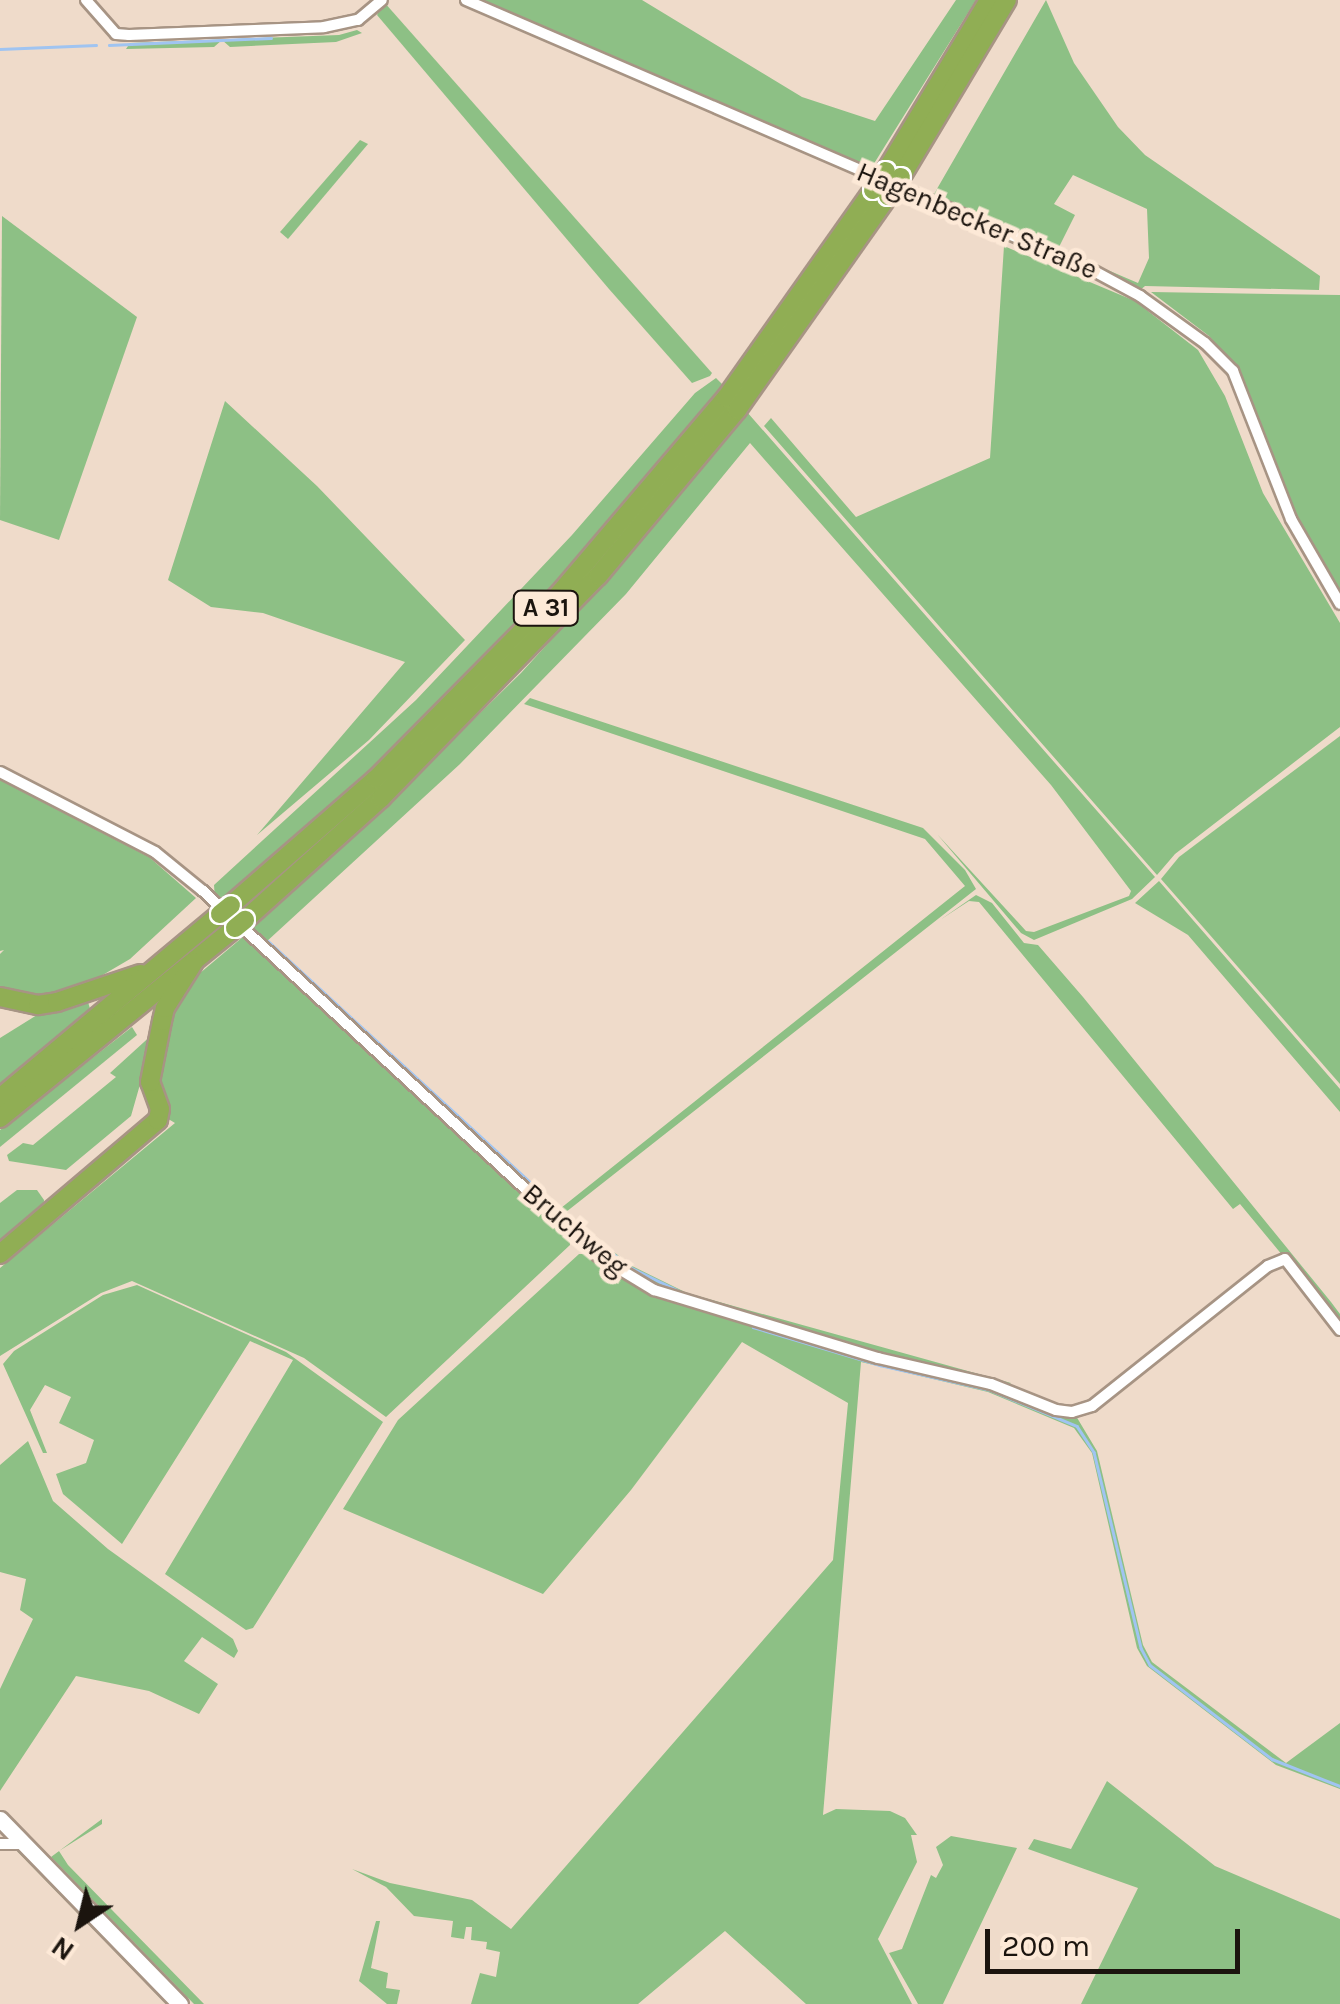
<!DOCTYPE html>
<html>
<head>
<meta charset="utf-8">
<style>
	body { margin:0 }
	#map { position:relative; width:1340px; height:2004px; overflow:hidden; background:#efdbca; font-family:Karla,sans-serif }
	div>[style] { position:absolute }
	.green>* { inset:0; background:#8dc085 }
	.stream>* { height:2.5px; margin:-1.25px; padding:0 1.25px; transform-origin:1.25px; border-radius:1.25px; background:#a0c4f1 }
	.roads { filter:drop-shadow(2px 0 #a79484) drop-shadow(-2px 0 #a79484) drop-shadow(0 2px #a79484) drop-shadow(0 -2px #a79484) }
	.minor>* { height:10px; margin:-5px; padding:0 5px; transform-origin:5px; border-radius:5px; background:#fff }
	.secondary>* { height:15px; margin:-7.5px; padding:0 7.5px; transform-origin:7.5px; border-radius:7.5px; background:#fff }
	.motorway>* { height:18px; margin:-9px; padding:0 9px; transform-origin:9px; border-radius:9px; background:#90ae54 }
	.bridges { filter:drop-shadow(2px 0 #fff) drop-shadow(-2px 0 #fff) drop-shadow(0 2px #fff) drop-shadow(0 -2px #fff) }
	.motorway-bridge>* { height:18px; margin:-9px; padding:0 9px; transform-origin:9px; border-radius:9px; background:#90ae54 }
	span { translate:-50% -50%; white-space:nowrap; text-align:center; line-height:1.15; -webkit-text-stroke:9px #fde9d7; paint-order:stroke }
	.shield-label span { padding:2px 8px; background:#fde9d7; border:2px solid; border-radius:8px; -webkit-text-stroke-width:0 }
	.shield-label { font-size:25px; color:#1b140e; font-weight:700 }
	.street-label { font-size:28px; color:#1b140e }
	.north { position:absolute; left:30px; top:1874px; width:100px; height:100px; -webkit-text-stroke:8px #fde9d7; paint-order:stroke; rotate:215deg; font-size:28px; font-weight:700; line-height:40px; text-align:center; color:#1b140e }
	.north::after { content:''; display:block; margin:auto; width:35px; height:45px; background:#1b140e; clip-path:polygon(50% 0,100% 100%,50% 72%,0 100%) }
	.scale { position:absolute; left:985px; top:1929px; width:255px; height:45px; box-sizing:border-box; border:5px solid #1b140e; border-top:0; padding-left:12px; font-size:30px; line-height:35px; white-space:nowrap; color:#1b140e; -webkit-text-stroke:8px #fde9d7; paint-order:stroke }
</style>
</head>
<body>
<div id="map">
	<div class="green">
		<i style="clip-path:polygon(479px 0,642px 0,802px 97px,875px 121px,956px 0,976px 0,870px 170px)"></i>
		<i style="clip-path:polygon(1046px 0,1074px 63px,1118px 127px,1145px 155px,1320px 276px,1319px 290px,1145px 286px,1139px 291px,1068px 253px,1138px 283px,1149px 258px,1147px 209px,1073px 175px,1054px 204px,1075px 215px,1058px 249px,938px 199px,934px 194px)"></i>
		<i style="clip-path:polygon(384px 2px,712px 373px,710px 376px,692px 383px,609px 289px,377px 15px)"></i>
		<i style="clip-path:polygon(357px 30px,362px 33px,336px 42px,230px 47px,222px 40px,214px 47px,126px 49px,130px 43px,339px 35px)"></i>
		<i style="clip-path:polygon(360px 140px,368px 144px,288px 239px,280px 232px)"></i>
		<i style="clip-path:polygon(2px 216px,137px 317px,59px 540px,0 520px)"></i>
		<i style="clip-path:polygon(1004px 246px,1135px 301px,1198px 350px,1225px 396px,1263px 493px,1340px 623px,1340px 727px,1175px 854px,1157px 875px,764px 426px,771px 418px,856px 517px,990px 458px)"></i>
		<i style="clip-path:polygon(1151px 292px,1340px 295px,1340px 598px,1293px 517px,1235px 367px,1209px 336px)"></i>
		<i style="clip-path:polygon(716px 378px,722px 384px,719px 392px,696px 420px,588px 550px,507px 637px,338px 801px,230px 893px,215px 900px,214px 885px,416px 700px,572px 535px,695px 393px)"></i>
		<i style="clip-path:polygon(225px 401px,317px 486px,465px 640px,369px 740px,257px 835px,405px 662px,263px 613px,211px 607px,168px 580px)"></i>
		<i style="clip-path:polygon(747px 412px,1155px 877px,1132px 899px,1034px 940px,1021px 933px,937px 834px,1026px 931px,1034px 932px,1129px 896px,1131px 891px,1051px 785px,750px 443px,626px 594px,460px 764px,265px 943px,251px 930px,367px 824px,521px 673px,633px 550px)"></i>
		<i style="clip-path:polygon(530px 698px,923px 828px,965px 870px,976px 889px,566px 1212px,561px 1208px,965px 886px,925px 839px,524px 704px)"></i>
		<i style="clip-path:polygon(1340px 736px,1340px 1084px,1161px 879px,1179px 857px)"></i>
		<i style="clip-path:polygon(0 780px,149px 857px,196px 898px,130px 959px,72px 993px,35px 999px,0 991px,0 954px,4px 950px,0 951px)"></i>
		<i style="clip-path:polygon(1159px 881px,1340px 1089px,1340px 1112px,1188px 935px,1135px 903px)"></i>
		<i style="clip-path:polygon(976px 895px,992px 903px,1024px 943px,1038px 945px,1083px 997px,1331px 1302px,1340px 1314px,1340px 1325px,1240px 1204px,1233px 1209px,979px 902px,969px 901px,940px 920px)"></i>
		<i style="clip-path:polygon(244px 936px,570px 1238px,570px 1245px,386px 1417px,304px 1358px,132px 1281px,101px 1293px,0 1356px,0 1268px,175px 1123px,165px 1117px,154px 1087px,171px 1009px,187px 984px)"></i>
		<i style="clip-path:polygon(88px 1002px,91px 1012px,0 1084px,0 1038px,45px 1010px)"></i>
		<i style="clip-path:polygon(132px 1027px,137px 1035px,0 1147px,0 1130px)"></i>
		<i style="clip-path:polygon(155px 1032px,131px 1116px,66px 1170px,9px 1161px,7px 1155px,23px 1143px,33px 1145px,116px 1077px,110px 1073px)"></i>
		<i style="clip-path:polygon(17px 1190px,37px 1190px,44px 1200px,43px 1212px,0 1248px,0 1203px)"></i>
		<i style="clip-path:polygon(576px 1221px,630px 1265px,687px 1293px,1011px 1383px,1007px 1386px,882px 1355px,655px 1285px,602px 1251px,574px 1226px)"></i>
		<i style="clip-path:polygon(579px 1254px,587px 1254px,651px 1296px,989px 1387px,1076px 1416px,1097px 1451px,1143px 1645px,1152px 1662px,1286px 1763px,1340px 1723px,1340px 1789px,1276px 1765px,1147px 1666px,1137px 1648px,1092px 1453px,1074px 1428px,988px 1392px,861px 1362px,823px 1815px,836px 1809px,890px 1811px,905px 1818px,917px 1835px,911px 1835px,917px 1862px,878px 1939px,912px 2004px,806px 2004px,725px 1931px,638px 2004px,471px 2004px,480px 1973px,496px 1977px,500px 1952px,486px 1949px,487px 1942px,471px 1940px,472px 1927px,466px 1927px,464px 1939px,451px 1937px,453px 1921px,414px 1916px,386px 1887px,352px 1869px,390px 1883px,472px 1900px,511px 1929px,833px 1560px,848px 1403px,742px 1342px,631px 1490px,543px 1594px,343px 1509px,398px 1420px)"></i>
		<i style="clip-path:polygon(137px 1285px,286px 1352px,383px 1422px,253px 1628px,246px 1630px,165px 1574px,293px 1360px,250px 1341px,122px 1544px,63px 1494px,56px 1474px,86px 1463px,94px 1440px,59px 1423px,71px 1397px,45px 1385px,30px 1410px,47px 1453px,43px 1453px,3px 1364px,14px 1351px,103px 1295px)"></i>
		<i style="clip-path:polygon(28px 1441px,53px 1501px,108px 1549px,233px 1639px,238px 1651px,234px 1658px,202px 1637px,184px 1661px,218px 1684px,199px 1714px,149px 1691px,76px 1676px,0 1791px,0 1689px,33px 1619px,20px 1610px,26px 1579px,0 1572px,0 1465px)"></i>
		<i style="clip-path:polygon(1107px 1781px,1215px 1866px,1340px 1919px,1340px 2004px,1081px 2004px,1138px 1888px,1028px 1849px,1034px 1839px,1071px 1849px)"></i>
		<i style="clip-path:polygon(102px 1819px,102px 1824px,59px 1851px,68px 1865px,204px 2004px,194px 2004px,51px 1857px)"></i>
		<i style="clip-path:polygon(951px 1836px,1017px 1848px,943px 2004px,918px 2004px,889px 1953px,902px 1949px,931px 1875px,936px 1878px,943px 1865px,936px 1847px)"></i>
		<i style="clip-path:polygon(16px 1846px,174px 2004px,166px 2004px,17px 1851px,0 1849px)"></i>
		<i style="clip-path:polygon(376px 1921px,380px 1921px,371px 1968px,388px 1973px,386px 1988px,400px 1990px,397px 2004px,387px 2004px,359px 1981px)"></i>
	</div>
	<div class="stream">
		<i style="left:109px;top:45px;width:162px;rotate:-2.5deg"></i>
		<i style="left:0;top:49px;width:96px;rotate:-2.4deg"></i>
		<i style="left:268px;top:941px;width:398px;rotate:42.6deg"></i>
		<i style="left:576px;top:1224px;width:69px;rotate:38.5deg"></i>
		<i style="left:630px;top:1267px;width:64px;rotate:26.2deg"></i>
		<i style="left:753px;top:1327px;width:133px;rotate:16.7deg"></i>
		<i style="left:880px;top:1365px;width:113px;rotate:12.8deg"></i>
		<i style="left:990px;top:1390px;width:94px;rotate:22.5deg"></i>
		<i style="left:1077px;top:1426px;width:31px;rotate:57deg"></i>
		<i style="left:1094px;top:1452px;width:202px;rotate:76.5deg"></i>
		<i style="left:1141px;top:1648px;width:19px;rotate:62deg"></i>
		<i style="left:1150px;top:1665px;width:154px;rotate:37.6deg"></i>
		<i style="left:1272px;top:1759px;width:73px;rotate:21.7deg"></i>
	</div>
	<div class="roads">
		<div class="minor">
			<i style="left:86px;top:0;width:45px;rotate:48.6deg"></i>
			<i style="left:116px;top:34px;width:13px;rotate:4deg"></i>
			<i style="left:129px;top:35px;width:195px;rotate:-2.3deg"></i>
			<i style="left:324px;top:27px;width:35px;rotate:-12deg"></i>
			<i style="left:358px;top:20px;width:31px;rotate:-40deg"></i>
			<i style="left:466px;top:0;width:682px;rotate:23.33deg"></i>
			<i style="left:1092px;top:270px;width:55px;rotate:28.4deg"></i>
			<i style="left:1140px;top:296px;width:80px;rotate:35.9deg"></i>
			<i style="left:1205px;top:343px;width:40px;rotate:45deg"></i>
			<i style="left:1233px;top:371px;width:159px;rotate:68.6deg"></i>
			<i style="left:1291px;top:519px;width:98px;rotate:60deg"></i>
			<i style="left:0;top:772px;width:174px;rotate:27.3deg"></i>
			<i style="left:155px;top:852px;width:62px;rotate:39.1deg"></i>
			<i style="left:203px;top:891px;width:538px;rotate:42.74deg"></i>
			<i style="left:598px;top:1256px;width:66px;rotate:31.3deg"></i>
			<i style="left:654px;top:1290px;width:234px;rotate:16.9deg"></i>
			<i style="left:878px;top:1358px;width:116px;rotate:13deg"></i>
			<i style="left:991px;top:1384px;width:70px;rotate:21.8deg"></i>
			<i style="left:1056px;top:1410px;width:16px;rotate:7deg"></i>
			<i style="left:1072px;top:1412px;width:21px;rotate:-17deg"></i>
			<i style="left:1092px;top:1406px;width:225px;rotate:-38.5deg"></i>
			<i style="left:1268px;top:1266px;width:18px;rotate:-22deg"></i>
			<i style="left:1285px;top:1259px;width:90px;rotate:52.2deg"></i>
			<i style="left:0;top:1844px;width:24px"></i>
		</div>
		<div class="secondary">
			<i style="left:0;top:1819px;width:258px;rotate:45.8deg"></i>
		</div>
		<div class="motorway">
			<i style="left:886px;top:171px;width:200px;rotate:-58.9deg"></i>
			<i style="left:901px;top:177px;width:206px;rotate:-59.1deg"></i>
			<i style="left:231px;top:905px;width:192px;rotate:-41deg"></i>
			<i style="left:376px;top:779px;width:262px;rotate:-45.3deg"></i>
			<i style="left:560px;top:593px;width:256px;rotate:-49.6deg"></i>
			<i style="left:726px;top:398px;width:255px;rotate:-54.7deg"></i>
			<i style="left:245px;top:920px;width:183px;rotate:-41.9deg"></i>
			<i style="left:381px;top:798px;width:310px;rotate:-45.7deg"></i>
			<i style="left:598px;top:576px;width:217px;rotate:-50.1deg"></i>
			<i style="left:737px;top:410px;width:262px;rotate:-54.8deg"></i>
			<i style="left:0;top:997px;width:39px;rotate:12deg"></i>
			<i style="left:38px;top:1005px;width:19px;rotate:-9deg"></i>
			<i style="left:57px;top:1002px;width:88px;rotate:-18.6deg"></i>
			<i style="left:0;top:1098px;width:287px;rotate:-39.9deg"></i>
			<i style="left:0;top:1118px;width:302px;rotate:-39deg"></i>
			<i style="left:0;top:1254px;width:207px;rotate:-40.3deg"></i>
			<i style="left:158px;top:1120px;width:11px;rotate:-80deg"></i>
			<i style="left:160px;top:1109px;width:29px;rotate:-110deg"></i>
			<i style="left:150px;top:1082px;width:62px;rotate:-78.9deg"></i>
			<i style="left:162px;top:1021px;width:13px;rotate:-77deg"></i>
			<i style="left:165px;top:1008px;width:54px;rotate:-57.8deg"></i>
		</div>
	</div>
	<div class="bridges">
		<div class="motorway-bridge">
			<i style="left:873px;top:190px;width:23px;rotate:-56deg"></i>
			<i style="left:888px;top:196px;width:23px;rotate:-56deg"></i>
			<i style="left:220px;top:914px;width:14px;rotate:-39deg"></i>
			<i style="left:235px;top:928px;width:13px;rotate:-39deg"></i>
		</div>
	</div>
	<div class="shield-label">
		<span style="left:546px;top:608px">A 31</span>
	</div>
	<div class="street-label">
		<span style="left:977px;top:221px;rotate:23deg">Hagenbecker Straße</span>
		<span style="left:575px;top:1230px;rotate:40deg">Bruchweg</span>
	</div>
	<div class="north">N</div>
	<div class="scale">200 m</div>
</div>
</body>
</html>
